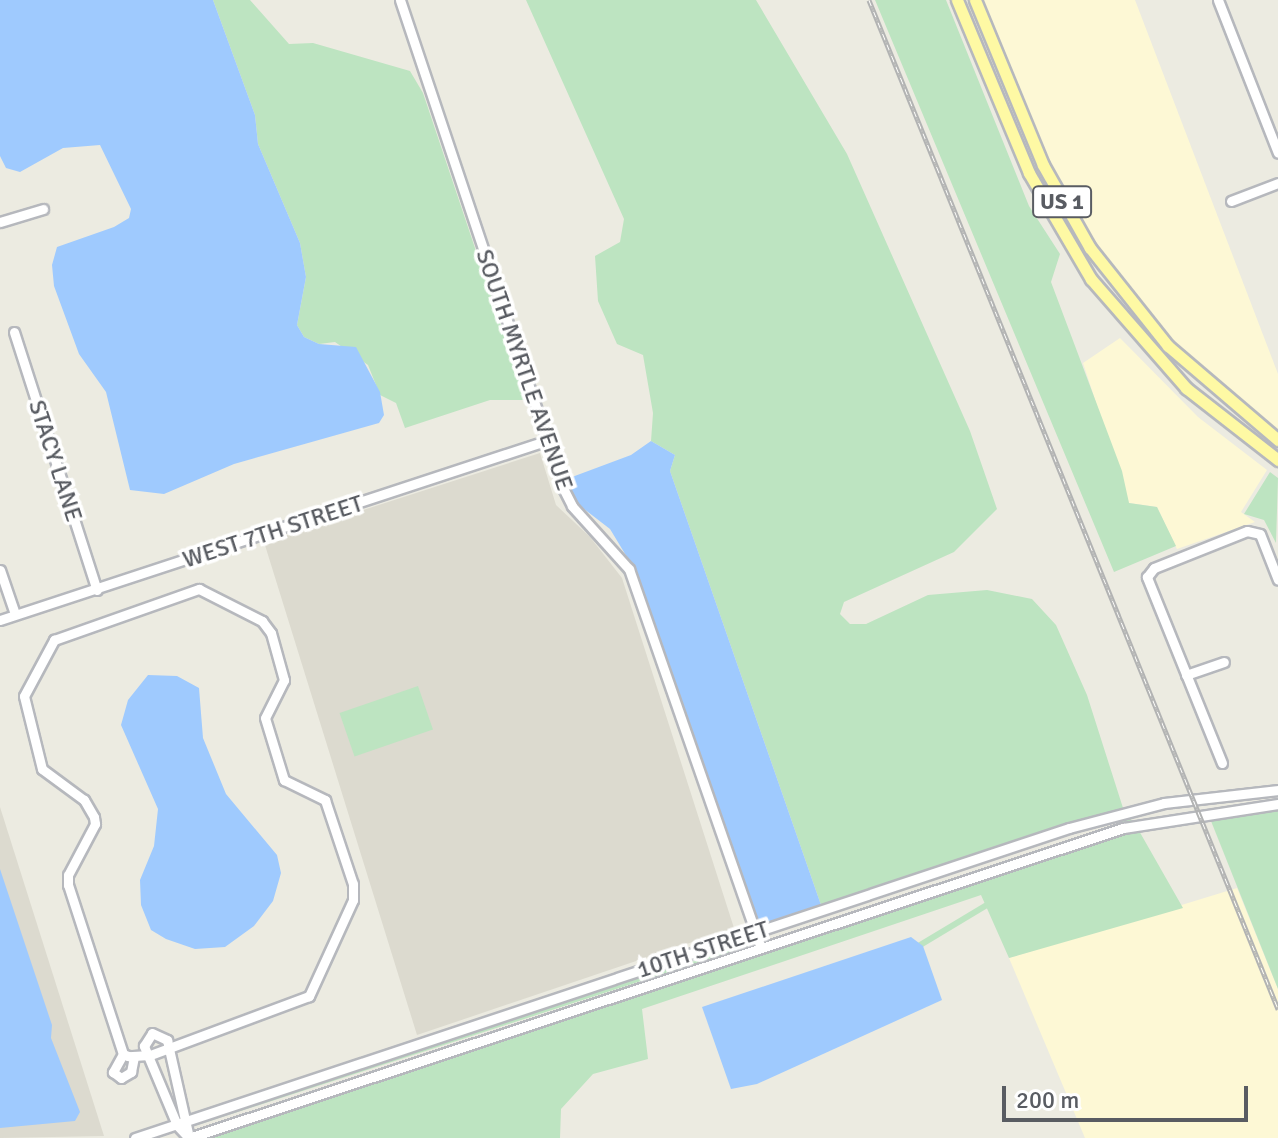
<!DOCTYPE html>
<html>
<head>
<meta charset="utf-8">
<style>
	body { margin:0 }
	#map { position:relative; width:1278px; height:1138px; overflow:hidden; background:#ecebe1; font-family:Signika,sans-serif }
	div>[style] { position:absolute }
	.commercial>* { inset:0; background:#fdf8d5 }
	.education>* { inset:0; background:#dcdacf }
	.green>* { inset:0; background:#bde4c1; transform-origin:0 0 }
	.water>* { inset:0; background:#9fcafe }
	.roads { filter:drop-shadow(2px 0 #b6b8bd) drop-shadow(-2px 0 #b6b8bd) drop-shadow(0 2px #b6b8bd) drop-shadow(0 -2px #b6b8bd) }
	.minor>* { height:9px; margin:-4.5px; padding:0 4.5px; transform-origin:4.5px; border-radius:4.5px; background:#fff }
	.major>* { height:11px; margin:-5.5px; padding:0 5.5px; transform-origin:5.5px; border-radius:5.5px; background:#fef9a4 }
	.rail>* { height:5px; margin-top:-2.5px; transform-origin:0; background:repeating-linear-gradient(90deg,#fff 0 6px,#b2b3b3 0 12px); box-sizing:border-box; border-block:2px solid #b2b3b3 }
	span { translate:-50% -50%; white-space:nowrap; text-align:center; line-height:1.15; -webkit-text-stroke:7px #fff; paint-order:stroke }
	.shield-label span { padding:2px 6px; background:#fff; border:2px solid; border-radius:6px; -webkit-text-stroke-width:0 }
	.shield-label { font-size:22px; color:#595c62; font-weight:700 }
	.street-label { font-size:24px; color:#595c62 }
	.scale { position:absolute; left:1002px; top:1086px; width:246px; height:36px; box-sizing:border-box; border:4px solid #595c62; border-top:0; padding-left:10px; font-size:24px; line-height:28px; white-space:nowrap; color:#595c62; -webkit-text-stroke:6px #fff; paint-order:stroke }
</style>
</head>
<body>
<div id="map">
	<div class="commercial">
		<i style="clip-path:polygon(979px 0,1135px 0,1278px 374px,1278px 433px,1184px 355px,1096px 247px,1026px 116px)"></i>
		<i style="clip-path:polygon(1120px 338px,1198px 417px,1267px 470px,1241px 512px,1255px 522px,1177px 549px,1157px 507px,1129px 503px,1083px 363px)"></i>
		<i style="clip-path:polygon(1237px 888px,1278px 989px,1278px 1138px,1085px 1138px,1009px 958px)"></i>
	</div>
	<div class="education">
		<i style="clip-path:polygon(540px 453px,556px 505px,590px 537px,622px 578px,734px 928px,417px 1035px,264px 542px)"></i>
		<i style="clip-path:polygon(0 807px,104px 1136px,0 1138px)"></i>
	</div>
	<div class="green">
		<i style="clip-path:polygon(213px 0,250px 0,289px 44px,313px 43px,410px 71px,423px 93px,526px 400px,490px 400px,405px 428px,396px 403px,380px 395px,368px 365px,335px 342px,319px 344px,304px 337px,297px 325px,306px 277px,300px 243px,258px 144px,255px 115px)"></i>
		<i style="clip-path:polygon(526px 0,756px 0,847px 154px,970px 431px,997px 509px,954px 552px,844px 602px,840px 614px,850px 624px,866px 624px,928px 595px,987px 590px,1032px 599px,1056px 625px,1087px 695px,1123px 808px,821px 905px,670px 471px,675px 455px,651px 441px,653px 413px,643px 355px,617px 344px,598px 301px,595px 256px,620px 242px,624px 219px)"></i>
		<i style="clip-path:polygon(875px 0,946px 0,1029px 206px,1060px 254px,1051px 282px,1122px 471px,1129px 503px,1157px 507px,1176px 546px,1114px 572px)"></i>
		<i style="clip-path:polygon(1270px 472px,1278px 478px,1276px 543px,1264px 520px,1244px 514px)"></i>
		<i style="left:418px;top:686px;width:46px;height:83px;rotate:71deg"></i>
		<i style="clip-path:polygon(1278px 809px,1278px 989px,1209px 816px)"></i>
		<i style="left:1129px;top:816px;width:6px;height:386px;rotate:59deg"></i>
		<i style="clip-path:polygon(1138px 829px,1183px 908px,1009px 958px,981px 895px,642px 1009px,648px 1059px,593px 1074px,561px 1109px,560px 1138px,204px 1138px)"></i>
		<i style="left:754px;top:938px;width:6px;height:591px;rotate:72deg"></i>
	</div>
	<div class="water">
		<i style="clip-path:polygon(0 0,213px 0,255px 115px,258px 144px,300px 243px,306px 277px,297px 325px,304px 337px,319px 344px,356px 347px,380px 392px,384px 415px,379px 423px,234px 464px,164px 494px,130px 490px,106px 392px,79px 354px,54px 286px,52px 265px,57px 247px,114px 227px,129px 218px,131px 209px,100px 145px,63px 148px,20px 172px,6px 168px,0 156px)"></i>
		<i style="clip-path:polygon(651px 441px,675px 455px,670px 471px,821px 905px,759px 927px,633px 567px,610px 529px,575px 502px,564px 480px,631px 455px)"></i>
		<i style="clip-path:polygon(148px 675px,177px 676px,199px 688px,203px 738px,226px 794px,277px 855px,281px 873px,273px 901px,254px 926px,225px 947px,195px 949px,166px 939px,151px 930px,141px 905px,140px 880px,154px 846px,158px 809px,121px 725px,128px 700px)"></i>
		<i style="clip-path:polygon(0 869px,52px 1025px,51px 1038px,80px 1112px,75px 1121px,0 1128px)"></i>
		<i style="clip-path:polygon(911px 937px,923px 946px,942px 1000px,757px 1084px,731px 1089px,702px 1007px)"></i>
	</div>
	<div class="roads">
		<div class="minor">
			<i style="left:400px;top:0;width:515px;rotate:71.53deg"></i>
			<i style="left:563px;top:488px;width:20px;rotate:63deg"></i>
			<i style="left:572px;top:506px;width:85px;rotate:47.9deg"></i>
			<i style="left:629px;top:569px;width:401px;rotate:70.8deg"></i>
			<i style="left:1218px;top:0;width:164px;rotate:68.6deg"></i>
			<i style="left:1231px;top:201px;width:50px;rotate:-21deg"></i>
			<i style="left:0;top:222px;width:45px;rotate:-16.8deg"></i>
			<i style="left:14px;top:332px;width:271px;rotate:72.2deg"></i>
			<i style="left:0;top:570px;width:46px;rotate:71.2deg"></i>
			<i style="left:199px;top:589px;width:71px;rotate:26.9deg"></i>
			<i style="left:262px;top:621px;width:15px;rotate:53deg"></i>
			<i style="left:271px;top:633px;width:49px;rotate:74.5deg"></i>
			<i style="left:284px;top:680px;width:42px;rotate:116.6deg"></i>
			<i style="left:265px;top:718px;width:65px;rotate:73deg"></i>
			<i style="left:284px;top:780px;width:46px;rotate:26deg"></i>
			<i style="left:325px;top:800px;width:89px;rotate:71.6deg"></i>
			<i style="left:353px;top:884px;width:16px;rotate:90deg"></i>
			<i style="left:353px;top:900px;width:106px;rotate:114.6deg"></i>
			<i style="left:309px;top:996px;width:170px;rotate:159.6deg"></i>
			<i style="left:150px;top:1055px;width:22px;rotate:177deg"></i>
			<i style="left:128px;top:1056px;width:5px;rotate:-158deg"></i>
			<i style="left:123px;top:1054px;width:178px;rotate:-108deg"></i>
			<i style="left:68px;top:885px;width:10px;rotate:-90deg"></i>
			<i style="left:68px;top:875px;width:58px;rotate:-62.1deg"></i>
			<i style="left:95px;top:824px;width:7px;rotate:-98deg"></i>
			<i style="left:94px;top:817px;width:20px;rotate:-120deg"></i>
			<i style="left:84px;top:800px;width:52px;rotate:-143.6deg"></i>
			<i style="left:42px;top:769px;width:75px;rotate:-103.9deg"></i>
			<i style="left:24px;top:696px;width:64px;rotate:-61.8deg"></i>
			<i style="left:54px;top:640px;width:154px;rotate:-19.4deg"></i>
			<i style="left:0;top:620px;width:574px;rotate:-18.18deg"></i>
			<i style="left:1186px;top:675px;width:40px;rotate:-18.9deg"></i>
			<i style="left:1222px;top:763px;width:201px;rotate:-112deg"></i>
			<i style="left:1147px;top:577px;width:11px;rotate:-52deg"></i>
			<i style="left:1154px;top:568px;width:100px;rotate:-21.7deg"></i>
			<i style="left:1247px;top:531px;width:13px;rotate:13deg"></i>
			<i style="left:1260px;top:534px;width:49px;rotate:68.6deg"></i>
			<i style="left:152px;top:1033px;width:17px;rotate:25deg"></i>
			<i style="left:167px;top:1040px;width:100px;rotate:77.3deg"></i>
			<i style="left:189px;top:1138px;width:18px;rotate:-133deg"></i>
			<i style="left:177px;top:1125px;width:86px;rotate:-112.7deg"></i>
			<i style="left:144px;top:1046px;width:15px;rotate:-58deg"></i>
			<i style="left:123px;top:1054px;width:21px;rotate:119deg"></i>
			<i style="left:113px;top:1072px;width:10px;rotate:37deg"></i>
			<i style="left:121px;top:1078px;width:12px;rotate:-31deg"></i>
			<i style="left:131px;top:1072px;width:15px;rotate:-79deg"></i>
			<i style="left:135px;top:1138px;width:984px;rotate:-18.36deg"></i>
			<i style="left:1069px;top:828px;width:98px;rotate:-14.7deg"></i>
			<i style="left:1164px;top:803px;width:115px;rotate:-6.5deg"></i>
			<i style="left:189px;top:1138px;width:984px;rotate:-18.36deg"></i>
			<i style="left:1123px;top:828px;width:157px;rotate:-8.8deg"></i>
		</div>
		<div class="major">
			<i style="left:957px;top:0;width:187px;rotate:67.4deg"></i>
			<i style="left:1029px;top:173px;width:123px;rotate:59.7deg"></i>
			<i style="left:1091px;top:279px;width:145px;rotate:48.9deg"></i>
			<i style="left:1186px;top:388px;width:117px;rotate:38deg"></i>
			<i style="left:975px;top:0;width:178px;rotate:67.6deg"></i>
			<i style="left:1043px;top:165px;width:95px;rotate:60.5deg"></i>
			<i style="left:1090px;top:248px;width:125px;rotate:51.5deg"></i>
			<i style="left:1168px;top:346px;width:145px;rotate:40.5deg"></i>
		</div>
	</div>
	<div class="rail">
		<i style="left:869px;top:0;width:1089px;rotate:67.93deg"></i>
	</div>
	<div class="shield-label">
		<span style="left:1062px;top:202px">US 1</span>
	</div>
	<div class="street-label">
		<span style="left:524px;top:370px;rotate:71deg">SOUTH MYRTLE AVENUE</span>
		<span style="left:55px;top:461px;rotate:72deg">STACY LANE</span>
		<span style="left:273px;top:532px;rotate:-18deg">WEST 7TH STREET</span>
		<span style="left:703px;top:950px;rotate:-18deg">10TH STREET</span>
	</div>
	<div class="scale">200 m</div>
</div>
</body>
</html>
